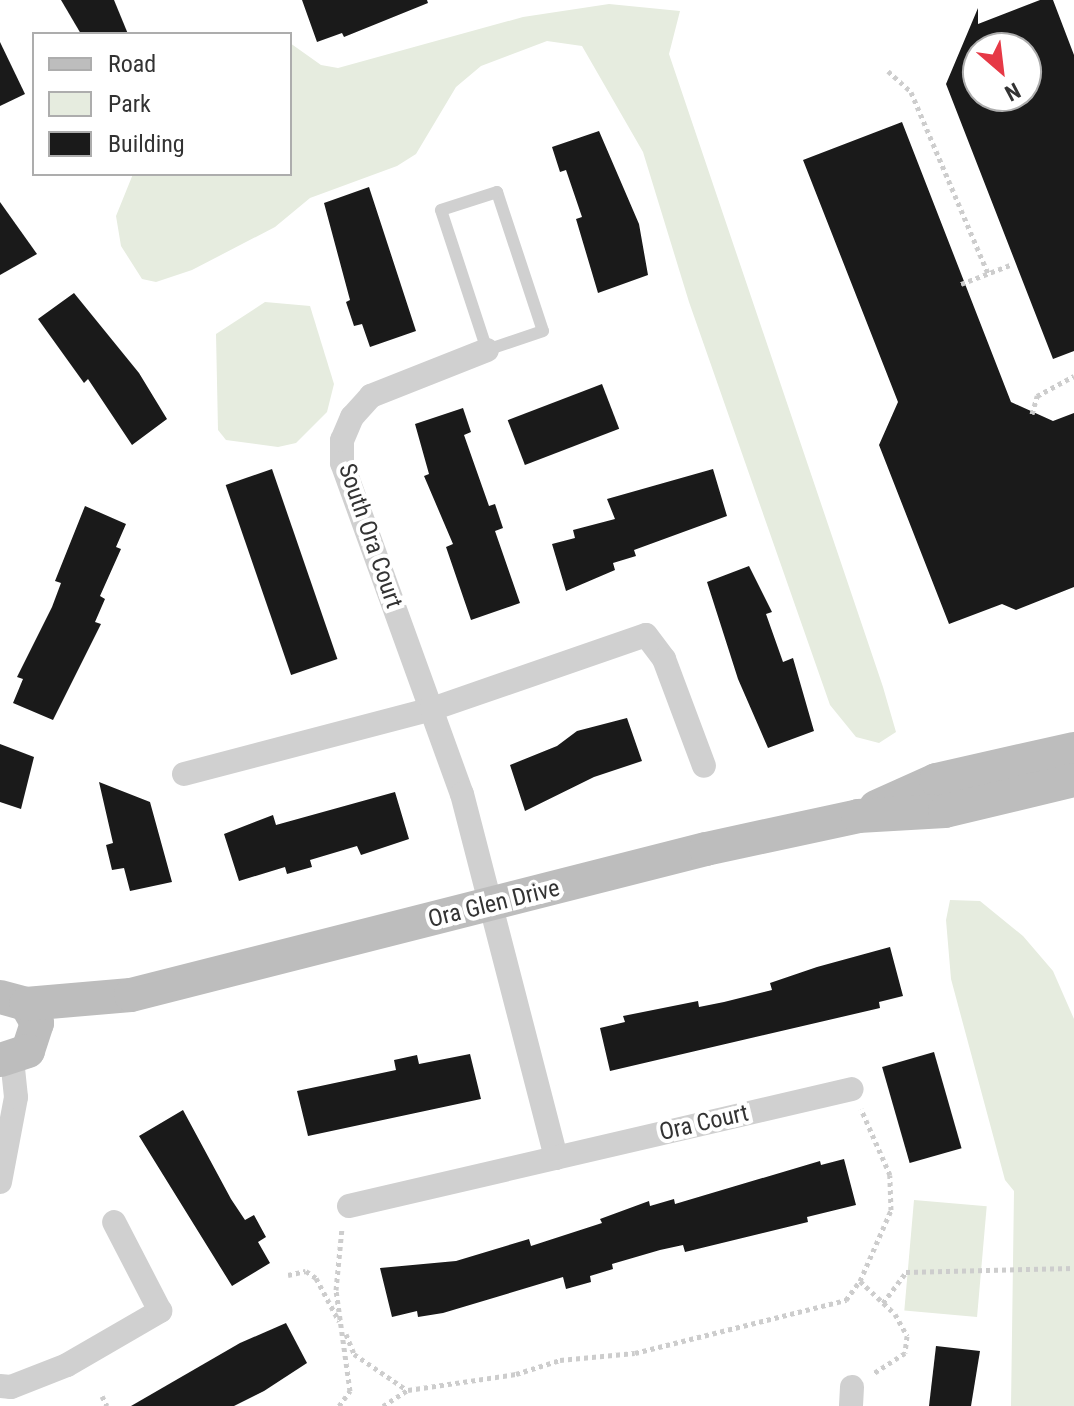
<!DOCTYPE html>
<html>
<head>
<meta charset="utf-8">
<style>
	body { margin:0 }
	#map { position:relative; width:1074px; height:1406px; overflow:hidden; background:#fff; font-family:"Roboto Condensed",sans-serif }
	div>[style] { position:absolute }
	.green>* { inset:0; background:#e6ecdf; transform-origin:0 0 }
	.building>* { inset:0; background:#1a1a1a; transform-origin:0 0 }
	.path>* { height:5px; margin-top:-2.5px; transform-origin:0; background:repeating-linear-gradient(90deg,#cdcdcd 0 4px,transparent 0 8px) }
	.lane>* { height:12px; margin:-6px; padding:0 6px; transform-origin:6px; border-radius:6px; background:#d0d0d0 }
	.street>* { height:24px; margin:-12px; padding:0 12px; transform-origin:12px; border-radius:12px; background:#d0d0d0 }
	.secondary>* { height:34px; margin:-17px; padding:0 17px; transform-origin:17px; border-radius:17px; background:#bdbdbd }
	span { translate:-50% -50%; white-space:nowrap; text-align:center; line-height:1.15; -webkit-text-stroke:8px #fff; paint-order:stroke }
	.street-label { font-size:24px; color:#333 }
	.legend { position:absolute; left:32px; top:32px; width:260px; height:144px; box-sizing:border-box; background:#fff; border:2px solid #adadad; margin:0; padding:10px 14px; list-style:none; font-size:24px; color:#333 }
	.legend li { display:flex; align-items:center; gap:16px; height:40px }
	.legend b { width:40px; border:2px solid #adadad }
	.north { position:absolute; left:962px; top:32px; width:80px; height:80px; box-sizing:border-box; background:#fff; border:2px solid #adadad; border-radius:50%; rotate:152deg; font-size:22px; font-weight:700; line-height:32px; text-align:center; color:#333 }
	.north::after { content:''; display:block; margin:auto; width:28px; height:36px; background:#e63946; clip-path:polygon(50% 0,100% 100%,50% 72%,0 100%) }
</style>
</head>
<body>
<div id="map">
	<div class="green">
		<i style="clip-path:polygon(609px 4px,680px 11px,669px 54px,883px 687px,896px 732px,879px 743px,856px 737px,830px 705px,689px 302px,643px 152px,582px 46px,547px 41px,481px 66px,456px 87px,416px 154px,397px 166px,310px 198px,275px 227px,192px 270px,156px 282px,142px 279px,121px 246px,116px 216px,133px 174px,290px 174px,290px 43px,321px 65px,338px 68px,523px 17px)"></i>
		<i style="clip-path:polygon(265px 302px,310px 306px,334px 384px,327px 412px,296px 443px,278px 447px,226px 440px,218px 430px,216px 334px)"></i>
		<i style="clip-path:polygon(950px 900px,980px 901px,1023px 936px,1053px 971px,1074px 1019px,1074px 1406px,1011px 1406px,1014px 1191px,1005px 1180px,951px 979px,946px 920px)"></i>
		<i style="left:914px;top:1200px;width:73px;height:111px;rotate:5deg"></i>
	</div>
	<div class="building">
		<i style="clip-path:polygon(61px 0,114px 0,128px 34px,81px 34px)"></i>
		<i style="clip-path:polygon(302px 0,427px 0,428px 3px,344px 37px,342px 33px,317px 42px)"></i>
		<i style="clip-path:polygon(evenodd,1040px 0,1053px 0,1074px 55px,1074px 351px,1053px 359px,946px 84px,978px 8px,978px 24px,1040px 0,978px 48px,1026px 48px,1026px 96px,978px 96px,978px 48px)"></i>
		<i style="clip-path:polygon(0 42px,25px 94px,0 106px)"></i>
		<i style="clip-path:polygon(902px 122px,1011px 402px,1053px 421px,1074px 413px,1074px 587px,1016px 610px,1002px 604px,949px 624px,879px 445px,898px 402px,803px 160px)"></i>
		<i style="clip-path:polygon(599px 131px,639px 224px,648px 275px,598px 293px,576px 219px,582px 217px,566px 170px,560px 172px,552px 147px)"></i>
		<i style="clip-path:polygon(369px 187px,416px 331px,370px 347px,362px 324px,354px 326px,346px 302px,350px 300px,324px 203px)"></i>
		<i style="clip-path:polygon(0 202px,37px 254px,0 275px)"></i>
		<i style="clip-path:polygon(74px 293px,139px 373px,167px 419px,132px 445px,88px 379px,84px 383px,38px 319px)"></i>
		<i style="left:602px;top:384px;width:48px;height:101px;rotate:69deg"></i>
		<i style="clip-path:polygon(463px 408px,471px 432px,464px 435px,489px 506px,495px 504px,503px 528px,495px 531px,520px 603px,471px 620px,446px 547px,453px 544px,424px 476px,429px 474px,415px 424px)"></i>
		<i style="left:272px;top:469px;width:201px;height:49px;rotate:71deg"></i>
		<i style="clip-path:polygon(713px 469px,727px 516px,634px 550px,636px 556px,613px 563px,615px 570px,566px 591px,552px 544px,575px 538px,573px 530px,615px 519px,607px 499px)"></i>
		<i style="clip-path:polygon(85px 506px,126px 524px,116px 547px,121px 549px,100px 596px,105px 599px,95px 622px,101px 624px,53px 720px,13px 703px,23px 679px,17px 677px,52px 607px,61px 583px,55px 581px)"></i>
		<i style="clip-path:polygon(749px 566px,772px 612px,766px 614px,783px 662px,793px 658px,814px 731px,768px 748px,738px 679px,707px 582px)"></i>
		<i style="clip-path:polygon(627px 718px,642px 761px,594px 777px,525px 811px,510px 765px,557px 746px,577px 731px)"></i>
		<i style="clip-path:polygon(0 744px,34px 757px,21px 809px,0 802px)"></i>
		<i style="clip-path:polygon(99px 782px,150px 802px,172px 882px,130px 891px,124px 868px,112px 870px,106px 845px,113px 843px)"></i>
		<i style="clip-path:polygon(395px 792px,409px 839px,361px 855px,357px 846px,310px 860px,312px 867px,287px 874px,285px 867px,239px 881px,224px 834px,273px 815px,276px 825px)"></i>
		<i style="clip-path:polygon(890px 947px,903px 996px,879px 1002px,880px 1008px,610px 1071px,600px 1028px,625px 1022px,623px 1016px,698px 1001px,699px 1007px,724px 1002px,772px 990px,770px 983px,817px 967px)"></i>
		<i style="left:934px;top:1052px;width:100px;height:54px;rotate:74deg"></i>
		<i style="clip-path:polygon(470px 1054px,481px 1099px,308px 1136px,297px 1091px,396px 1070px,394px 1060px,417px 1055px,419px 1064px)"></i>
		<i style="clip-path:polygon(183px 1110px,231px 1199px,245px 1220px,254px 1215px,266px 1237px,258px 1242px,270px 1263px,232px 1286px,139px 1136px)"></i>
		<i style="clip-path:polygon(844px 1159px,856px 1205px,807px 1217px,808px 1222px,685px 1252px,683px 1245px,660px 1250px,612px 1264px,613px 1269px,590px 1276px,591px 1282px,566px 1289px,563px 1277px,443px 1313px,418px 1317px,417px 1311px,392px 1317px,380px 1268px,456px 1261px,529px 1239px,531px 1246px,602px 1223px,600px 1219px,649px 1201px,650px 1206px,674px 1199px,675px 1204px,820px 1161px,821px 1165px)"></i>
		<i style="clip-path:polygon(286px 1323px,307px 1363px,264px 1391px,234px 1406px,131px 1406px,240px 1343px)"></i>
		<i style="clip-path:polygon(936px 1346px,980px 1351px,971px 1406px,929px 1406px)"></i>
	</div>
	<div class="path">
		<i style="left:888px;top:71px;width:31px;rotate:42deg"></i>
		<i style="left:911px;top:92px;width:197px;rotate:67deg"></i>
		<i style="left:961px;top:284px;width:53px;rotate:-21.2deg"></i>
		<i style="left:1032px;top:414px;width:19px;rotate:-74deg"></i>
		<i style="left:1037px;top:396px;width:42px;rotate:-28.4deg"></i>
		<i style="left:288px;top:1275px;width:18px;rotate:-13deg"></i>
		<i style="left:306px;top:1271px;width:12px;rotate:35deg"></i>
		<i style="left:316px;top:1278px;width:49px;rotate:61.9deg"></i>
		<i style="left:860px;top:1281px;width:48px;rotate:43.3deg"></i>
		<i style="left:895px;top:1314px;width:25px;rotate:61deg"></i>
		<i style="left:907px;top:1336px;width:17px;rotate:97deg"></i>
		<i style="left:905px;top:1353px;width:38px;rotate:147deg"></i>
		<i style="left:883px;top:1303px;width:39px;rotate:-53deg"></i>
		<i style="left:906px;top:1272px;width:168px;rotate:-1.4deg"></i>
		<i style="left:346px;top:1334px;width:22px;rotate:68deg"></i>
		<i style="left:354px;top:1354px;width:64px;rotate:34.2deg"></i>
		<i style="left:102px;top:1396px;width:11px;rotate:63deg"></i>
		<i style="left:339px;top:1406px;width:19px;rotate:-54deg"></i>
		<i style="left:350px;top:1391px;width:102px;rotate:-97.9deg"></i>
		<i style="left:336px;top:1290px;width:62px;rotate:-84.5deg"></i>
		<i style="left:383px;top:1406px;width:30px;rotate:-33deg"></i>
		<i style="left:408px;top:1390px;width:109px;rotate:-8.4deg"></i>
		<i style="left:516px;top:1374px;width:46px;rotate:-17.7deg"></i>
		<i style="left:560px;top:1360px;width:75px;rotate:-5.3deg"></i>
		<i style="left:635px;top:1353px;width:218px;rotate:-14.1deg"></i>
		<i style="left:846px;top:1300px;width:24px;rotate:-54deg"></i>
		<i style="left:860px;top:1281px;width:77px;rotate:-66.4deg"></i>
		<i style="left:891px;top:1210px;width:35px;rotate:-92deg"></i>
		<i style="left:890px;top:1175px;width:72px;rotate:-113.7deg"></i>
	</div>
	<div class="lane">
		<i style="left:497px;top:192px;width:146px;rotate:71.7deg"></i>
		<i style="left:543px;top:331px;width:59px;rotate:161.3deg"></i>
		<i style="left:487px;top:350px;width:147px;rotate:-108.2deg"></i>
		<i style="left:441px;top:210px;width:59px;rotate:-17.8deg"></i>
	</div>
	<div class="street">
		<i style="left:487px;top:350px;width:125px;rotate:158.4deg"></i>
		<i style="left:371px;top:396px;width:28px;rotate:132deg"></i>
		<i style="left:352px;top:417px;width:25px;rotate:113deg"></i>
		<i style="left:342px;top:440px;width:23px;rotate:90deg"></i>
		<i style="left:342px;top:463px;width:352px;rotate:70.1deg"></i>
		<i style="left:462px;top:794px;width:376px;rotate:75.5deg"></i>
		<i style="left:184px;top:774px;width:256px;rotate:-14.7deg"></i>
		<i style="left:432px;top:709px;width:226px;rotate:-19.1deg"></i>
		<i style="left:646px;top:635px;width:30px;rotate:53deg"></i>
		<i style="left:664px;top:659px;width:114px;rotate:69.5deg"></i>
		<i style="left:0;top:1182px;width:86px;rotate:-79.3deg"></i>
		<i style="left:16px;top:1097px;width:37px;rotate:-96deg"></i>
		<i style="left:349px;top:1206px;width:516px;rotate:-13.09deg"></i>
		<i style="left:0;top:1386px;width:11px;rotate:5deg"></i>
		<i style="left:11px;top:1387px;width:60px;rotate:-21.4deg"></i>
		<i style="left:67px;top:1365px;width:108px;rotate:-30.1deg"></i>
		<i style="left:160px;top:1311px;width:100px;rotate:-117.3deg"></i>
		<i style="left:851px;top:1406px;width:19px;rotate:-87deg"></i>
	</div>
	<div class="secondary">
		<i style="left:876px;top:807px;width:66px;rotate:-24.2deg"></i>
		<i style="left:936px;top:780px;width:141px;rotate:-12.7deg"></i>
		<i style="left:0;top:997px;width:27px;rotate:15deg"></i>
		<i style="left:26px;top:1004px;width:22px;rotate:60deg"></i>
		<i style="left:37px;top:1023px;width:29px;rotate:108deg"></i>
		<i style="left:28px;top:1051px;width:29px;rotate:162deg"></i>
		<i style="left:26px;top:1004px;width:105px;rotate:-4.9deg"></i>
		<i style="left:131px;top:995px;width:593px;rotate:-14.25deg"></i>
		<i style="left:706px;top:849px;width:156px;rotate:-12.2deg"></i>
		<i style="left:858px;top:816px;width:87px;rotate:-3.3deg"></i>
		<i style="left:945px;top:811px;width:133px;rotate:-13.5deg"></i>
	</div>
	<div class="street-label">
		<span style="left:370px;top:536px;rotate:71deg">South Ora Court</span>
		<span style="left:494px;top:904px;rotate:-14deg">Ora Glen Drive</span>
		<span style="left:704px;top:1123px;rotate:-13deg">Ora Court</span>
	</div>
	<ul class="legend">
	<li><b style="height:10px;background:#bdbdbd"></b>Road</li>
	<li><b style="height:22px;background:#e6ecdf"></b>Park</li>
	<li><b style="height:22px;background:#1a1a1a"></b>Building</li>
	</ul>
	<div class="north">N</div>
</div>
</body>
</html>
